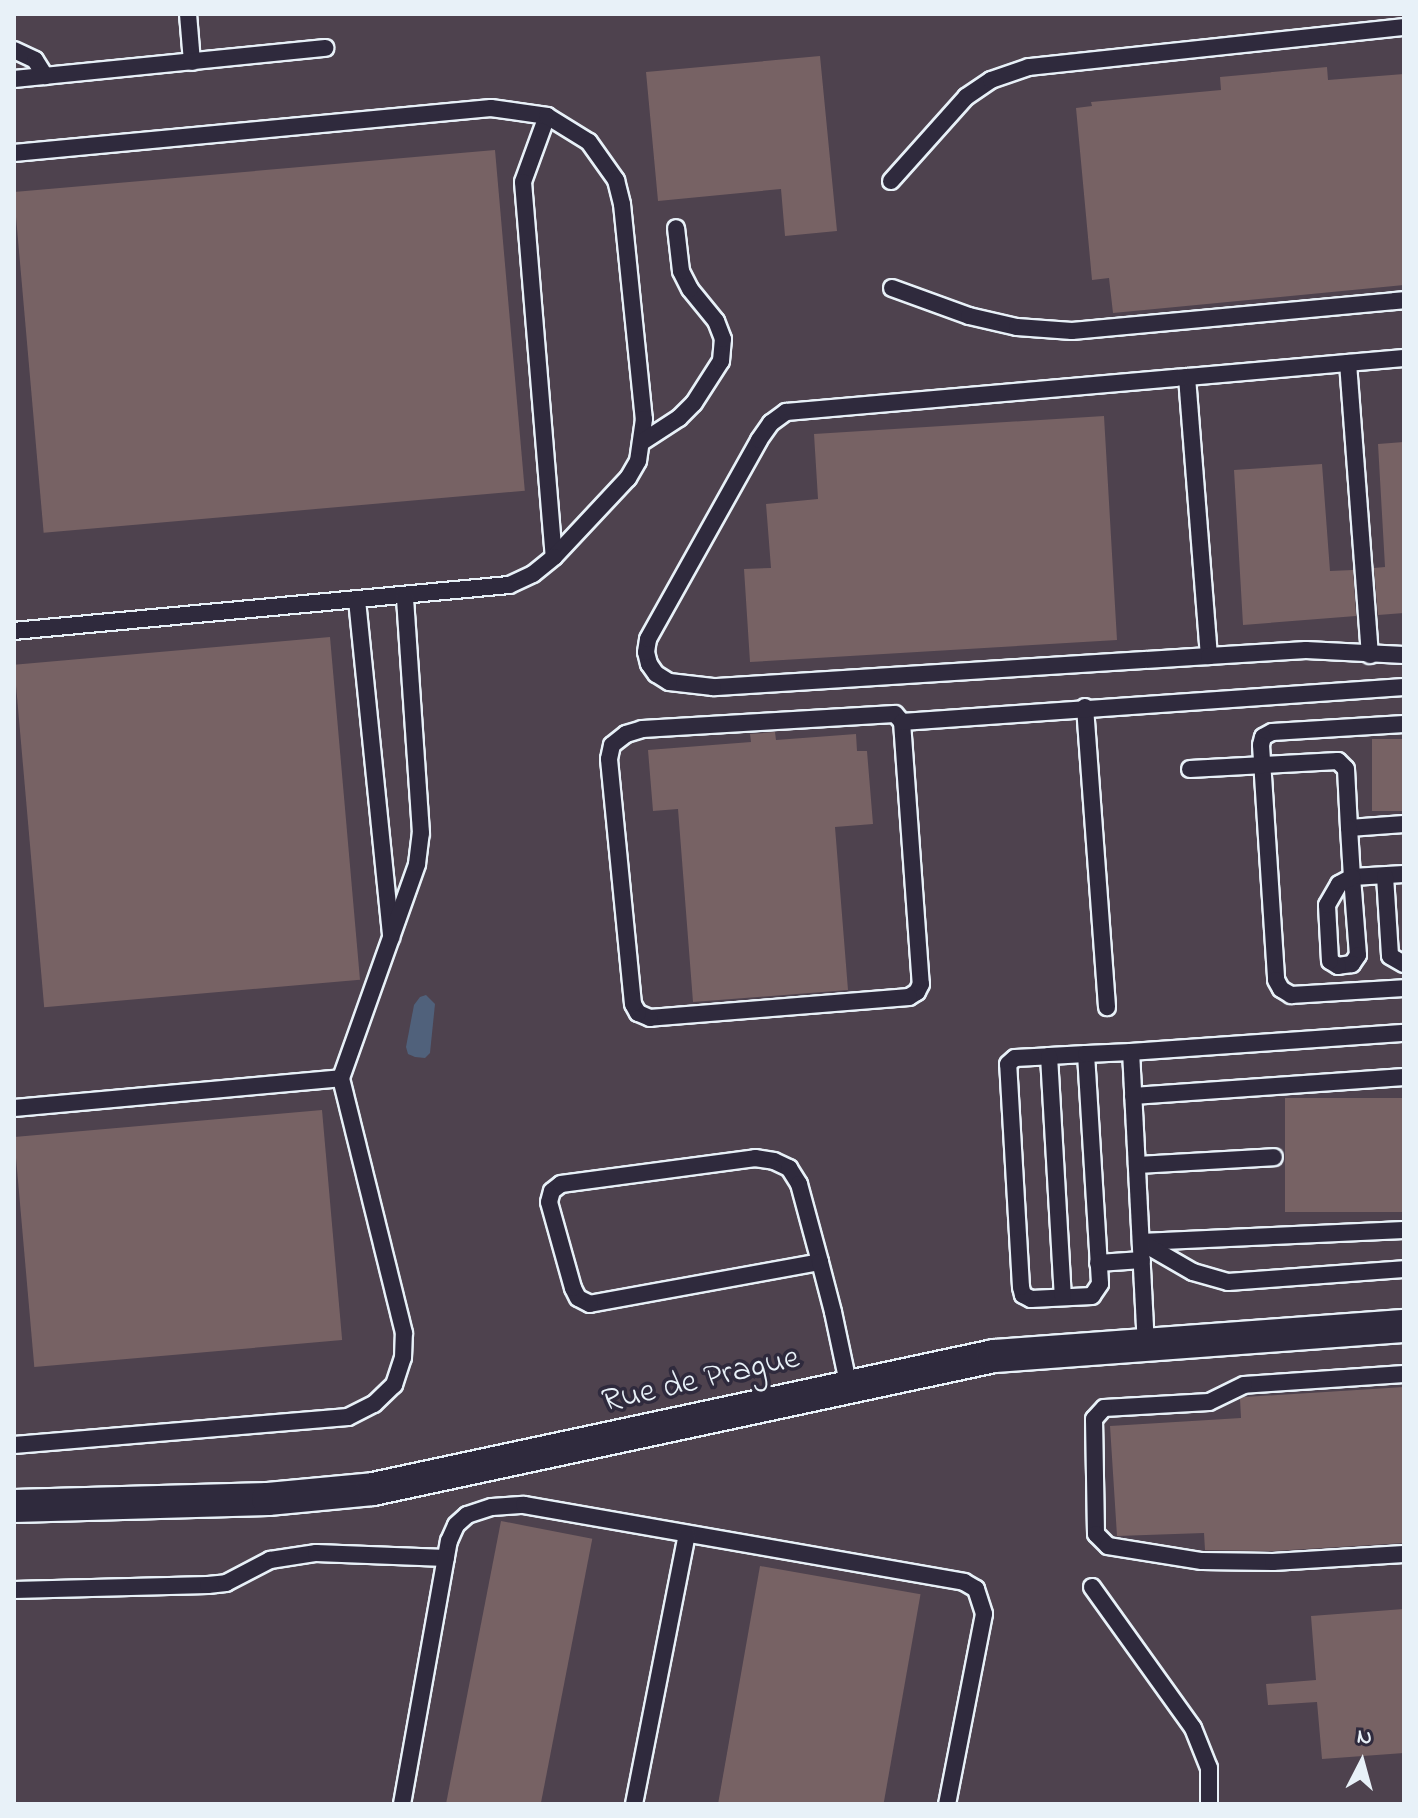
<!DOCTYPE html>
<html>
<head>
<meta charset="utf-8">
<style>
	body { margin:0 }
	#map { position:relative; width:1418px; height:1818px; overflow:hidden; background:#3d3545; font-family:"Indie Flower",sans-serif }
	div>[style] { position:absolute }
	.built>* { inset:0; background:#4e424e; transform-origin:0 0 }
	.water>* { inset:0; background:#50617b }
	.building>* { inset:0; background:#776264; transform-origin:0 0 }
	.roads { filter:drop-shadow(2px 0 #e8f1f8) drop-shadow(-2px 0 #e8f1f8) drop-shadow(0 2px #e8f1f8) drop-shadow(0 -2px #e8f1f8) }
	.service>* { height:16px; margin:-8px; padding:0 8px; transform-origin:8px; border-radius:8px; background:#2f2a3d }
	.minor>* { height:32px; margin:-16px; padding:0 16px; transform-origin:16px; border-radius:16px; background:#2f2a3d }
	span { translate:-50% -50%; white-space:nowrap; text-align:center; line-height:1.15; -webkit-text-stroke:7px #2f2a3d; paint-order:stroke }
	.street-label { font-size:34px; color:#e8f1f8 }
	.frame { position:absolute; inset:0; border:16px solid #e8f1f8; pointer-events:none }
	.north { position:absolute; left:1322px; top:1722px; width:80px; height:80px; -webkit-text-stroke:6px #2f2a3d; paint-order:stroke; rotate:6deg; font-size:22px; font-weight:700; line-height:32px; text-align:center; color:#e8f1f8 }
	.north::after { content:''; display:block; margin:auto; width:28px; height:36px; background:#e8f1f8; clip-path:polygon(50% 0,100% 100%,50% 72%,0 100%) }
</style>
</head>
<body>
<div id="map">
	<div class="built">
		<i style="left:14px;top:14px;width:1390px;height:1790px"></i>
	</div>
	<div class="water">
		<i style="clip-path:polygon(426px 995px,435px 1004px,430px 1053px,425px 1058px,415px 1057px,408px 1054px,406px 1047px,414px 1005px,420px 997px)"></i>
	</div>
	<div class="building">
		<i style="clip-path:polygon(820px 56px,837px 231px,785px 236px,781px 189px,658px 201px,646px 72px)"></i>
		<i style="clip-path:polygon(1327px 67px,1328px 80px,1404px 74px,1404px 285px,1113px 313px,1109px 278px,1092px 280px,1076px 108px,1092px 106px,1091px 102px,1221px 90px,1220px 77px)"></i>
		<i style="left:495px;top:150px;width:342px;height:483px;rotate:85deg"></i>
		<i style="clip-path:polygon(1104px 416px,1117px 640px,750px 662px,744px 569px,771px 568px,766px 504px,818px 499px,814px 434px)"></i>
		<i style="clip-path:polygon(1404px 442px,1404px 613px,1378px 615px,1374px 568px,1385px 567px,1378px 444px)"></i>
		<i style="clip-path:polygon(1322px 464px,1330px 571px,1353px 570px,1356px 616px,1243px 625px,1234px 470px)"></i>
		<i style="left:330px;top:637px;width:344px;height:317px;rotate:85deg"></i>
		<i style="clip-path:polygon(775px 732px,776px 740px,856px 734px,857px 751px,867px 751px,873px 824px,835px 827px,848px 990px,693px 1002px,678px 809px,653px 811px,648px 750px,751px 742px,750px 734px)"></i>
		<i style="left:1404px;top:739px;width:72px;height:32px;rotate:90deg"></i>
		<i style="left:1404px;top:1098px;width:114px;height:119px;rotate:90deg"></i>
		<i style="left:322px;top:1110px;width:231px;height:309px;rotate:85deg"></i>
		<i style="clip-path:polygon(1404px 1387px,1404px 1543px,1273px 1551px,1205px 1550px,1204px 1533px,1117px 1536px,1110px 1426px,1241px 1418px,1240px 1399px,1244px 1397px)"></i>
		<i style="left:501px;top:1521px;width:93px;height:288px;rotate:11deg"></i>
		<i style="left:760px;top:1566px;width:163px;height:242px;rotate:10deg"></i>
		<i style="clip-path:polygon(1404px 1609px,1404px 1753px,1322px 1759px,1317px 1702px,1268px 1705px,1266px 1684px,1316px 1680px,1311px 1616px)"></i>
	</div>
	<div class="roads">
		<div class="service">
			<i style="left:188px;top:14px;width:48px;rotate:85.2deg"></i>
			<i style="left:14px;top:50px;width:23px;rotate:25deg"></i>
			<i style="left:35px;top:60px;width:19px;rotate:58deg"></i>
			<i style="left:14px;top:79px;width:313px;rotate:-5.7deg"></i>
			<i style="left:547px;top:116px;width:70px;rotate:110deg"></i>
			<i style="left:523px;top:182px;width:376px;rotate:85.3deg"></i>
			<i style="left:14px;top:153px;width:479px;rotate:-5.4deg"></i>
			<i style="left:491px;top:108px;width:57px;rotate:8.1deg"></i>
			<i style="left:547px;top:116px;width:49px;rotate:31.8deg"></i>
			<i style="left:589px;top:142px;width:47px;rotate:54.6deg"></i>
			<i style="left:616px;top:180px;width:25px;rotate:76deg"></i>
			<i style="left:622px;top:204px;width:216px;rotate:84.2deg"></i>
			<i style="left:644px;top:419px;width:42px;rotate:98.1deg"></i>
			<i style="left:638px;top:461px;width:20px;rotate:120deg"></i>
			<i style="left:628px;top:478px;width:108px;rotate:133.1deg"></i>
			<i style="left:554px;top:557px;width:27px;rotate:141deg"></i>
			<i style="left:533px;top:574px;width:26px;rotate:155deg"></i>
			<i style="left:509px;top:585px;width:497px;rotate:174.7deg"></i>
			<i style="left:891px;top:181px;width:113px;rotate:-48.2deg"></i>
			<i style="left:966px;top:97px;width:30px;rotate:-34deg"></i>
			<i style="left:991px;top:80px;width:40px;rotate:-18.9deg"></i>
			<i style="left:1029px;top:67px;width:377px;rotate:-6.1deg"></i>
			<i style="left:892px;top:288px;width:82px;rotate:20deg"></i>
			<i style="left:969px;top:316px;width:49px;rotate:12.9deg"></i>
			<i style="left:1017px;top:327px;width:55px;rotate:4.2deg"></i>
			<i style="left:1072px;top:331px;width:333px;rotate:-5.3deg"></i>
			<i style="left:1348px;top:363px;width:293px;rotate:85.7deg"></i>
			<i style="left:1187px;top:377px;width:280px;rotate:85.5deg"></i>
			<i style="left:1209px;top:656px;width:497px;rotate:176.4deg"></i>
			<i style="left:713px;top:687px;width:44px;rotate:-173.5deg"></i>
			<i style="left:669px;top:682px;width:15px;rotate:-148deg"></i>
			<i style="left:656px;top:674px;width:12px;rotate:-125deg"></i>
			<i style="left:649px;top:664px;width:12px;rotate:-104deg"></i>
			<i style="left:646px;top:652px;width:13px;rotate:-81deg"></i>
			<i style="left:648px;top:639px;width:228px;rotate:-60.8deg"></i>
			<i style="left:759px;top:440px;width:21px;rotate:-55deg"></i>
			<i style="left:771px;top:423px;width:19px;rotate:-36deg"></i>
			<i style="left:786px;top:412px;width:403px;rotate:-5deg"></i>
			<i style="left:1187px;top:377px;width:218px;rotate:-5deg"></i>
			<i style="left:642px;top:442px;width:44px;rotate:-33deg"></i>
			<i style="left:679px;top:418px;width:21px;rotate:-45deg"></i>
			<i style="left:694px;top:403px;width:50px;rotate:-57.3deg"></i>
			<i style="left:721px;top:361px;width:22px;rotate:-85deg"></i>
			<i style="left:723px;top:339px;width:19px;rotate:-111deg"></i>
			<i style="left:716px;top:321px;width:41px;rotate:-129.1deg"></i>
			<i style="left:690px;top:289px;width:20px;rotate:-117deg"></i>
			<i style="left:681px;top:271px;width:43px;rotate:-96.6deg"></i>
			<i style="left:357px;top:600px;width:339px;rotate:84.2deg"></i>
			<i style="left:1209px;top:656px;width:97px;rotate:-3.5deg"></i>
			<i style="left:1306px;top:650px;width:98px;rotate:2.9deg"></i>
			<i style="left:1085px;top:707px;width:301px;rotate:85.8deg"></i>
			<i style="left:895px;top:714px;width:11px;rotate:49deg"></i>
			<i style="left:902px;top:722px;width:263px;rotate:85.9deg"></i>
			<i style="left:921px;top:984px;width:9px;rotate:117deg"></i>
			<i style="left:917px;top:992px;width:9px;rotate:148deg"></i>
			<i style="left:909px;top:997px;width:260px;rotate:175.4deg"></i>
			<i style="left:650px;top:1018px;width:13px;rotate:-157deg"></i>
			<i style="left:638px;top:1013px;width:10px;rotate:-119deg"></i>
			<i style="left:633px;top:1004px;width:246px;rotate:-95.6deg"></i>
			<i style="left:609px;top:759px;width:14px;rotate:-78deg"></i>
			<i style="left:612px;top:745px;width:18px;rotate:-38deg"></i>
			<i style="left:626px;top:734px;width:17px;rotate:-17deg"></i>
			<i style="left:642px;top:729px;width:253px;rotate:-3.4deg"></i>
			<i style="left:902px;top:722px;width:503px;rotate:-3.99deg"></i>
			<i style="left:1404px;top:724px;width:132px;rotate:176.5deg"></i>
			<i style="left:1272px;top:732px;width:10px;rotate:151deg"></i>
			<i style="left:1263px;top:737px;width:8px;rotate:104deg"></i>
			<i style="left:1261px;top:745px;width:235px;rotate:86.3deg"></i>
			<i style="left:1276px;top:980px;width:10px;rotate:61deg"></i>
			<i style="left:1281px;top:989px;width:12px;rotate:31deg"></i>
			<i style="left:1291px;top:995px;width:113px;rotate:-3.5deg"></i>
			<i style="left:1190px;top:769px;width:148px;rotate:-3.1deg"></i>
			<i style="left:1338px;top:761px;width:11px;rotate:45deg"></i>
			<i style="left:1346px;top:769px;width:59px;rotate:87.1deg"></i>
			<i style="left:1404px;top:824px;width:55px;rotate:175.8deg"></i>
			<i style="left:1349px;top:828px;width:49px;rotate:86.5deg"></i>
			<i style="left:1352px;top:877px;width:52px;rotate:-3.3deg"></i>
			<i style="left:1385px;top:876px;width:80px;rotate:86.4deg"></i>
			<i style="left:1390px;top:956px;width:16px;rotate:30deg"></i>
			<i style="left:1352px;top:877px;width:78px;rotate:85.6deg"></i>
			<i style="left:1358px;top:955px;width:11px;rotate:124deg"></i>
			<i style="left:1352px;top:964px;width:14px;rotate:172deg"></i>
			<i style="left:1338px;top:966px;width:9px;rotate:-148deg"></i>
			<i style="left:1330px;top:961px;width:56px;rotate:-93.1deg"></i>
			<i style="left:1327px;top:905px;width:24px;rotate:-60deg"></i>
			<i style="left:1339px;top:884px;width:15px;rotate:-28deg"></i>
			<i style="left:1086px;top:1054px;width:230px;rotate:86.5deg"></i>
			<i style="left:1100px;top:1284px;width:14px;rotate:124deg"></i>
			<i style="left:1092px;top:1296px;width:61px;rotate:177.2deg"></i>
			<i style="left:1031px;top:1299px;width:9px;rotate:-153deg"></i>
			<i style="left:1023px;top:1295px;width:8px;rotate:-104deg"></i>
			<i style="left:1021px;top:1287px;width:223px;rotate:-93.3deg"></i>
			<i style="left:1008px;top:1064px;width:9px;rotate:-41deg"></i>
			<i style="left:1015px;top:1058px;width:34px;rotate:-3deg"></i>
			<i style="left:1049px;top:1056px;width:37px;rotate:-3deg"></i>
			<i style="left:1086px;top:1054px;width:45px;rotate:-2.5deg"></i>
			<i style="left:1049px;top:1056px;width:241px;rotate:86.7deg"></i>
			<i style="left:1133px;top:1096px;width:272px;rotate:-4deg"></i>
			<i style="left:14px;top:1108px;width:328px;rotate:-5.2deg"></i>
			<i style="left:341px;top:1078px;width:227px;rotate:-70.4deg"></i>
			<i style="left:417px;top:864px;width:31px;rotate:-83deg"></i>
			<i style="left:421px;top:833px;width:238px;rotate:-93.9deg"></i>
			<i style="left:1137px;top:1165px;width:137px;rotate:-3.3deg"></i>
			<i style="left:1404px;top:1230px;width:263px;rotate:177.4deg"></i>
			<i style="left:1141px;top:1242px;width:60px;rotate:30deg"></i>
			<i style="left:1193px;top:1272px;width:36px;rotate:16deg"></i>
			<i style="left:1228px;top:1282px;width:176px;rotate:-4.2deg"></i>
			<i style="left:820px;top:1262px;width:234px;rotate:169.7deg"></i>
			<i style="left:590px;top:1304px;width:13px;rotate:-153deg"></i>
			<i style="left:578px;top:1298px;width:11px;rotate:-117deg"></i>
			<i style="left:573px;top:1288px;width:89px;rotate:-105.6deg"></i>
			<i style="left:549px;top:1202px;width:11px;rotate:-75deg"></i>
			<i style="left:552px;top:1191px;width:11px;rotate:-38deg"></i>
			<i style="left:561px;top:1184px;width:196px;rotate:-7.6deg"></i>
			<i style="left:755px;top:1158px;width:19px;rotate:9deg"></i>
			<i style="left:774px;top:1161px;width:17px;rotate:25deg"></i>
			<i style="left:789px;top:1168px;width:19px;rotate:58deg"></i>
			<i style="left:799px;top:1184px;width:81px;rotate:74.9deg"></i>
			<i style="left:820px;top:1262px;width:52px;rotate:75.4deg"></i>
			<i style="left:833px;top:1312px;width:77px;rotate:78deg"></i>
			<i style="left:1098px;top:1263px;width:44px;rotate:-3.9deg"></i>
			<i style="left:1146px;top:1347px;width:295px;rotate:-92.9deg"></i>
			<i style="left:1131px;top:1052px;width:274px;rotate:-4deg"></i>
			<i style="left:1404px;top:1374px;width:160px;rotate:176.1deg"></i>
			<i style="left:1244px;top:1385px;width:39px;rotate:154deg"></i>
			<i style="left:1209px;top:1402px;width:105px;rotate:176.7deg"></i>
			<i style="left:1104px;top:1408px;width:15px;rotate:132deg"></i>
			<i style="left:1094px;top:1419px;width:115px;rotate:89deg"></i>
			<i style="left:1096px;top:1534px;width:17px;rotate:45deg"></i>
			<i style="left:1108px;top:1546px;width:95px;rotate:9.1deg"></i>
			<i style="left:1202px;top:1561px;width:71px;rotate:0.8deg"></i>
			<i style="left:1273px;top:1562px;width:131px;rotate:-3.5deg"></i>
			<i style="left:14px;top:1445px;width:335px;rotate:-4.8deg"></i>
			<i style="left:348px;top:1417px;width:29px;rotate:-27deg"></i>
			<i style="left:374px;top:1404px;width:28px;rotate:-44deg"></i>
			<i style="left:394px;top:1385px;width:28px;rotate:-72deg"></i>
			<i style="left:403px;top:1358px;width:25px;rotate:-88deg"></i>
			<i style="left:404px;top:1333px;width:263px;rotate:-103.9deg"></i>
			<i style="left:1092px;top:1587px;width:173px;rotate:54.4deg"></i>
			<i style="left:1193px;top:1728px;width:43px;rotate:68.2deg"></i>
			<i style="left:1209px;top:1768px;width:36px;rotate:90deg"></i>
			<i style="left:14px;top:1590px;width:194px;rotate:-1.5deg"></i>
			<i style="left:208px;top:1585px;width:18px;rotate:-6deg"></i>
			<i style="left:226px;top:1583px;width:50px;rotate:-27.6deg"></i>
			<i style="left:270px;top:1560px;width:47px;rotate:-8.7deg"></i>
			<i style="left:316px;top:1553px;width:130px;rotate:2.2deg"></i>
			<i style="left:402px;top:1804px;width:267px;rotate:-79.9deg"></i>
			<i style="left:449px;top:1541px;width:17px;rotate:-66deg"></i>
			<i style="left:456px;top:1525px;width:15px;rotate:-42deg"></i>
			<i style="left:467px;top:1515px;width:26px;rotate:-18deg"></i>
			<i style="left:492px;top:1507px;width:32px;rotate:-4deg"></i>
			<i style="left:524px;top:1505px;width:447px;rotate:9.9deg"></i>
			<i style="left:964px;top:1582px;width:14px;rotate:30deg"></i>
			<i style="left:976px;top:1589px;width:26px;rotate:72deg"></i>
			<i style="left:984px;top:1614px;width:194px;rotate:101deg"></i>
			<i style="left:634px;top:1804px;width:275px;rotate:-78.9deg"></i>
		</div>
		<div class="minor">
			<i style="left:14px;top:1506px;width:254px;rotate:-1.6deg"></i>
			<i style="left:268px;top:1499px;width:105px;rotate:-5.4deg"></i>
			<i style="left:373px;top:1489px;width:635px;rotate:-12.09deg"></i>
			<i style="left:994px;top:1356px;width:411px;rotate:-4.2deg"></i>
		</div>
	</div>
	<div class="street-label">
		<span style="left:701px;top:1381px;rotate:-13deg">Rue de Prague</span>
	</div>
	<div class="frame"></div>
	<div class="north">N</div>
</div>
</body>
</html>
